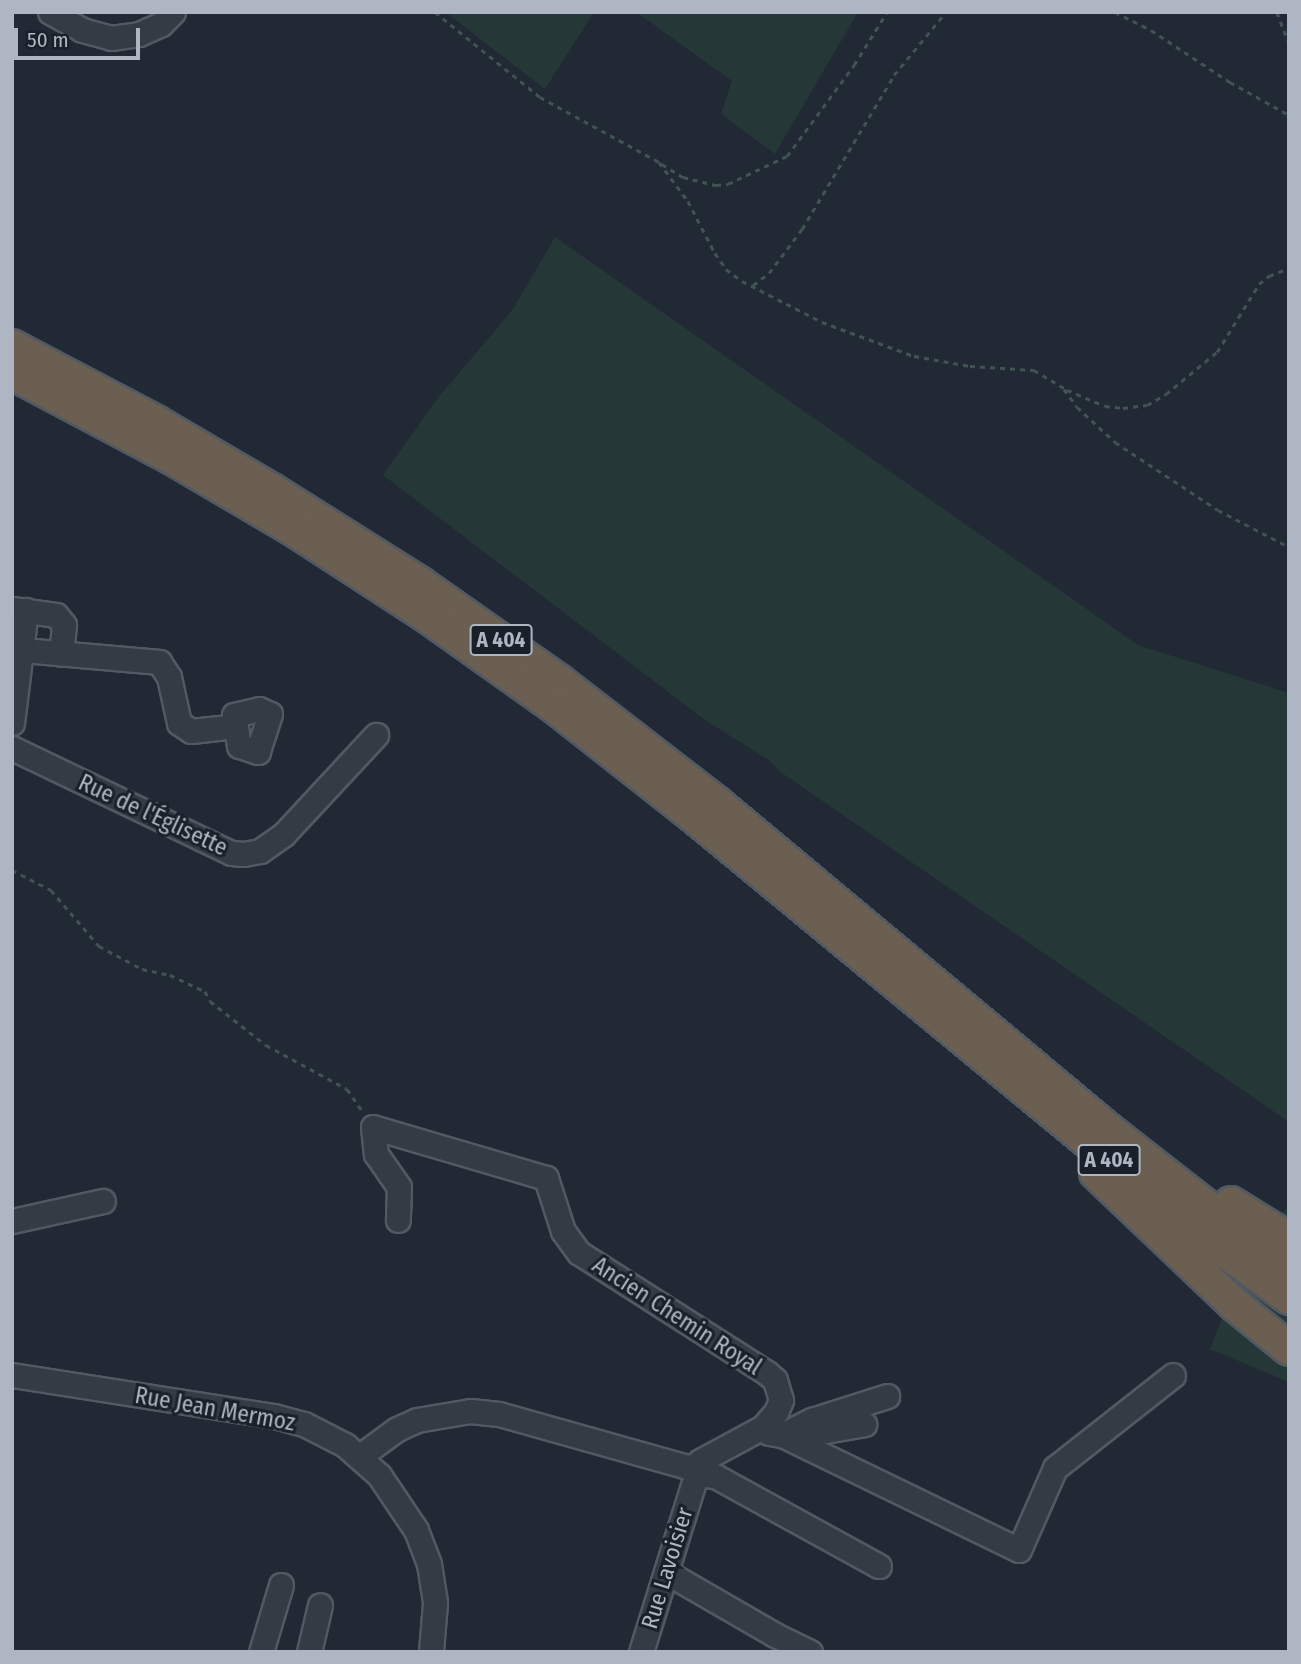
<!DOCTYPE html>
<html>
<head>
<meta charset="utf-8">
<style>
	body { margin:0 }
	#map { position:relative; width:1301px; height:1664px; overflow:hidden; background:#202934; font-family:"Fira Sans Condensed",sans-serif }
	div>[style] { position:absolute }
	.green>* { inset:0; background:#253737 }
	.path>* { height:2.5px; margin-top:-1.25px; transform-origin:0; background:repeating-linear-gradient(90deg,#425354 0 5px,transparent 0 10px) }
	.roads { filter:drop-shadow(2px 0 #515963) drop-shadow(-2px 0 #515963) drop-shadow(0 2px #515963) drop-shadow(0 -2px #515963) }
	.minor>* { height:23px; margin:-11.5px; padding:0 11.5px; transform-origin:11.5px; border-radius:11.5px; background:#333b44 }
	.highway>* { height:32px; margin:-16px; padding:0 16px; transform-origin:16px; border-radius:16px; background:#6a5f51 }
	span { translate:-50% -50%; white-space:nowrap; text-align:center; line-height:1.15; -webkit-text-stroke:6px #192029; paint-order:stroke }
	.shield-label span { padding:2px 5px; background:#192029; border:2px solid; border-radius:5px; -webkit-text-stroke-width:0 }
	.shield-label { font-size:21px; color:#adb6c2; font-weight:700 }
	.street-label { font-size:23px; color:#adb6c2 }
	.frame { position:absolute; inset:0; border:14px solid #adb6c2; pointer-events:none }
	.scale { position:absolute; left:14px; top:28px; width:126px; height:32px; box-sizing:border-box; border:4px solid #adb6c2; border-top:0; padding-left:9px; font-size:21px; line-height:24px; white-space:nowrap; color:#adb6c2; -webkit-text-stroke:5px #192029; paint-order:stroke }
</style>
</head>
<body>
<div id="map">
	<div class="green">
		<i style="clip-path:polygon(445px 12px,594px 12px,545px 89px)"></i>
		<i style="clip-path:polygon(636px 12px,858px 12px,775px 154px,721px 114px,732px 81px)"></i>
		<i style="clip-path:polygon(555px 237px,1138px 645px,1289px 693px,1289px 1122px,779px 771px,769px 760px,705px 720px,383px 475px,438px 398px,513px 309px)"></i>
		<i style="clip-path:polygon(1289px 1205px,1289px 1382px,1210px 1349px,1246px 1256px)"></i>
	</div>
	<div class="path">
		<i style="left:435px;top:12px;width:135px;rotate:39deg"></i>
		<i style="left:540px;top:97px;width:136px;rotate:28.6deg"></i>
		<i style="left:659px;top:162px;width:49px;rotate:53.4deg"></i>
		<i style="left:688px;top:201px;width:59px;rotate:62.6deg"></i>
		<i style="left:715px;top:253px;width:19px;rotate:55deg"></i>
		<i style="left:726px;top:269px;width:20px;rotate:37deg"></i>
		<i style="left:742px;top:281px;width:90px;rotate:27.1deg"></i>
		<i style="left:822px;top:322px;width:98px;rotate:20.3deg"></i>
		<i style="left:914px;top:356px;width:57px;rotate:10.1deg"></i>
		<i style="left:970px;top:366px;width:64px;rotate:3.6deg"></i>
		<i style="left:1034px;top:370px;width:39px;rotate:31deg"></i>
		<i style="left:1067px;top:390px;width:41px;rotate:22.8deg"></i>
		<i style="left:1105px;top:406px;width:18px;rotate:6deg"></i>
		<i style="left:1123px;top:408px;width:24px;rotate:-7deg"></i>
		<i style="left:1147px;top:405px;width:22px;rotate:-30deg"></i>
		<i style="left:1166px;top:394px;width:66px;rotate:-39.5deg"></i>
		<i style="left:1217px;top:352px;width:80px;rotate:-58.3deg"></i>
		<i style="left:1259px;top:284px;width:13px;rotate:-39deg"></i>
		<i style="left:1269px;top:276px;width:22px;rotate:-22deg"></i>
		<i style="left:1115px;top:12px;width:40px;rotate:26.6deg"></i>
		<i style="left:1151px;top:30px;width:95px;rotate:33.4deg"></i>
		<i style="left:1230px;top:82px;width:68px;rotate:29.2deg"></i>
		<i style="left:1277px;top:12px;width:33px;rotate:69deg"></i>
		<i style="left:662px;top:164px;width:25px;rotate:32deg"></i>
		<i style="left:683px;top:177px;width:34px;rotate:14deg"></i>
		<i style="left:716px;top:185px;width:12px;rotate:-5deg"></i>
		<i style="left:728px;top:184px;width:65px;rotate:-25.4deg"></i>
		<i style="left:787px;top:156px;width:113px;rotate:-53.6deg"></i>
		<i style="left:854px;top:65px;width:62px;rotate:-58.1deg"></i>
		<i style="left:753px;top:285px;width:20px;rotate:-37deg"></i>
		<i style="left:769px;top:273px;width:55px;rotate:-53.1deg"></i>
		<i style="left:802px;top:229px;width:179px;rotate:-59.1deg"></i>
		<i style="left:894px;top:75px;width:82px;rotate:-50.5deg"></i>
		<i style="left:1064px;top:389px;width:22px;rotate:54deg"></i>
		<i style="left:1077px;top:407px;width:52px;rotate:42.6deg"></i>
		<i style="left:1115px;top:442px;width:123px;rotate:33.4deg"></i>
		<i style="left:1218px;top:510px;width:80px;rotate:27.5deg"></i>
		<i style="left:12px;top:870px;width:44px;rotate:27.1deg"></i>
		<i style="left:51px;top:890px;width:74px;rotate:49.4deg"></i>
		<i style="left:99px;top:946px;width:49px;rotate:28.1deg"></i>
		<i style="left:142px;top:969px;width:29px;rotate:12deg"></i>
		<i style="left:170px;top:975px;width:38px;rotate:25deg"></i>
		<i style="left:205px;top:991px;width:11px;rotate:63deg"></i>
		<i style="left:210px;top:1001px;width:71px;rotate:38.2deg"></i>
		<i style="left:266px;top:1045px;width:92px;rotate:28.5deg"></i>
		<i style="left:347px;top:1089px;width:28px;rotate:55deg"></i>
	</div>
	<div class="roads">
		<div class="minor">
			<i style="left:50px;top:12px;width:37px;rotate:29deg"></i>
			<i style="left:82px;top:30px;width:30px;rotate:15deg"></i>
			<i style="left:111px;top:38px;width:28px;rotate:-8deg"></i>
			<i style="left:139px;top:34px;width:24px;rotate:-24deg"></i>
			<i style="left:161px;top:24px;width:17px;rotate:-45deg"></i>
			<i style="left:12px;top:609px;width:44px;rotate:7.8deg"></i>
			<i style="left:56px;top:615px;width:13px;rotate:51deg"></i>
			<i style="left:64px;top:625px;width:29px;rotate:96deg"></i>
			<i style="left:23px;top:650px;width:137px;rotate:5deg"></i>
			<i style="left:159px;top:662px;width:18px;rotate:56deg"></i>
			<i style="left:169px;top:677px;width:47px;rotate:77.7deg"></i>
			<i style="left:179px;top:723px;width:14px;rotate:34deg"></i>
			<i style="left:191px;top:731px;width:45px;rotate:-6.3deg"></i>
			<i style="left:236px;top:726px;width:11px;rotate:-100deg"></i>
			<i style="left:234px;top:715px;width:26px;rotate:-13deg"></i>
			<i style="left:259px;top:709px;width:12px;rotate:24deg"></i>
			<i style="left:270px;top:714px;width:40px;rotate:108deg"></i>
			<i style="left:258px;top:752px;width:20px;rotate:-162deg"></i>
			<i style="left:239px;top:746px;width:20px;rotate:-99deg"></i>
			<i style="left:12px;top:723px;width:114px;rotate:-82.9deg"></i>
			<i style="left:12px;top:748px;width:243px;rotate:25.6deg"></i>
			<i style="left:231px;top:853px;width:13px;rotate:4deg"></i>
			<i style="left:244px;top:854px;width:16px;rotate:-11deg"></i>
			<i style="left:260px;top:851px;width:28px;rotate:-35deg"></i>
			<i style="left:283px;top:835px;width:137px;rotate:-47.1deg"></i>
			<i style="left:12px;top:1221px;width:93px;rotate:-12.4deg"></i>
			<i style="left:12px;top:1375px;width:265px;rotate:8.9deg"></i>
			<i style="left:274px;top:1416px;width:31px;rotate:15deg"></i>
			<i style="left:304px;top:1424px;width:46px;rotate:27.1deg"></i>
			<i style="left:345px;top:1445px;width:45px;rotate:41.4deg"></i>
			<i style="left:379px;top:1475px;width:66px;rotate:56.1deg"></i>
			<i style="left:416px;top:1530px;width:36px;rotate:69deg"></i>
			<i style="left:429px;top:1564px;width:39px;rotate:81deg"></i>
			<i style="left:435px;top:1603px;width:49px;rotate:94.7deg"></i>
			<i style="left:803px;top:1425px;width:23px;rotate:15deg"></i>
			<i style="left:825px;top:1431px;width:40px;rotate:-10deg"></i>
			<i style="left:763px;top:1427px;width:8px;rotate:45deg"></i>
			<i style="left:769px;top:1433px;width:13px;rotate:9deg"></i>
			<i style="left:782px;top:1435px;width:263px;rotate:25.9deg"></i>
			<i style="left:1019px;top:1550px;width:90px;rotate:-66.3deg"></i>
			<i style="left:1055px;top:1468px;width:150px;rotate:-38.2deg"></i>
			<i style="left:782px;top:1435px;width:34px;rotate:-27deg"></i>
			<i style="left:812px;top:1420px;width:79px;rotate:-17.7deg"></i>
			<i style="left:360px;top:1456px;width:46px;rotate:-36.1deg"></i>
			<i style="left:397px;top:1429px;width:22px;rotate:-24deg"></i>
			<i style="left:417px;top:1420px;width:54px;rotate:-9.6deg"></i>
			<i style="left:470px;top:1411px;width:29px;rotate:6deg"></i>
			<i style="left:499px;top:1414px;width:195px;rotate:15.7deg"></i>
			<i style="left:687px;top:1467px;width:11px;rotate:-10deg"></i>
			<i style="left:698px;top:1465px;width:4px;rotate:-63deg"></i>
			<i style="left:700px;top:1461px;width:72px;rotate:-28.4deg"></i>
			<i style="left:763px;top:1427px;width:20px;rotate:-49deg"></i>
			<i style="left:776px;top:1412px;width:13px;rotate:-67deg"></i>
			<i style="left:781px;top:1400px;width:21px;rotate:-107deg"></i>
			<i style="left:775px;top:1380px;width:11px;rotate:-139deg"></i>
			<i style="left:767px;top:1373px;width:223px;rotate:-147.4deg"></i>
			<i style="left:579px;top:1253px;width:27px;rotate:-126deg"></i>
			<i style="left:563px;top:1231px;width:56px;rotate:-107.8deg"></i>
			<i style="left:546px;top:1178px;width:180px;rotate:-163.6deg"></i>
			<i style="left:373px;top:1127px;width:27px;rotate:84deg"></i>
			<i style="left:376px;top:1154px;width:40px;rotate:55.1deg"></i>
			<i style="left:399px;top:1187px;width:33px;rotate:92deg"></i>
			<i style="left:705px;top:1475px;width:10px;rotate:6deg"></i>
			<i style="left:715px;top:1476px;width:187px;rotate:28.8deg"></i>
			<i style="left:666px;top:1572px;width:126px;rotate:30deg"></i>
			<i style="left:775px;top:1635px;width:39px;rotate:26deg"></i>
			<i style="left:261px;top:1652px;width:70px;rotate:-73.4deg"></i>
			<i style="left:309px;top:1652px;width:48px;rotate:-76.8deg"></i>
			<i style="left:641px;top:1652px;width:175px;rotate:-72.7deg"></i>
		</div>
		<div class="highway">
			<i style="left:12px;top:346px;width:163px;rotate:27.8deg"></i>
			<i style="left:156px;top:422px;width:134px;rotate:30.4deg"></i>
			<i style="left:272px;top:490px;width:176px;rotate:32.2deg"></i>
			<i style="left:421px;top:584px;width:169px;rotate:35.1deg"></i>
			<i style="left:559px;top:681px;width:201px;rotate:37.7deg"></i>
			<i style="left:718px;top:804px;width:510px;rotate:39.83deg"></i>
			<i style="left:1110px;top:1131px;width:227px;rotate:38deg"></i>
			<i style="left:12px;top:373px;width:181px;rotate:28deg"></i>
			<i style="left:172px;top:458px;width:144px;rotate:30.5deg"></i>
			<i style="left:296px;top:531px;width:153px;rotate:33deg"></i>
			<i style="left:424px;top:614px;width:161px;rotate:35.4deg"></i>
			<i style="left:555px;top:707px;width:173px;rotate:38.2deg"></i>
			<i style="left:691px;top:814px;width:651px;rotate:39.51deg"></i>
			<i style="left:1193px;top:1228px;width:119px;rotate:36.1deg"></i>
			<i style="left:1096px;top:1173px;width:190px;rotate:43.5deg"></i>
			<i style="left:1234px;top:1304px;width:71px;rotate:39.3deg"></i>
			<i style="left:1231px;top:1203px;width:68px;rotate:31.8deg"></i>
		</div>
	</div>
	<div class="shield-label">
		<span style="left:501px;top:640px">A 404</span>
		<span style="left:1109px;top:1160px">A 404</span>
	</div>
	<div class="street-label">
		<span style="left:153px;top:815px;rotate:25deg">Rue de l'Églisette</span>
		<span style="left:677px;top:1316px;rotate:33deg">Ancien Chemin Royal</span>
		<span style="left:215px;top:1409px;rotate:10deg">Rue Jean Mermoz</span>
		<span style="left:667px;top:1568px;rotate:-73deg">Rue Lavoisier</span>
	</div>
	<div class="frame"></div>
	<div class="scale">50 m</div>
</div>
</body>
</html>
